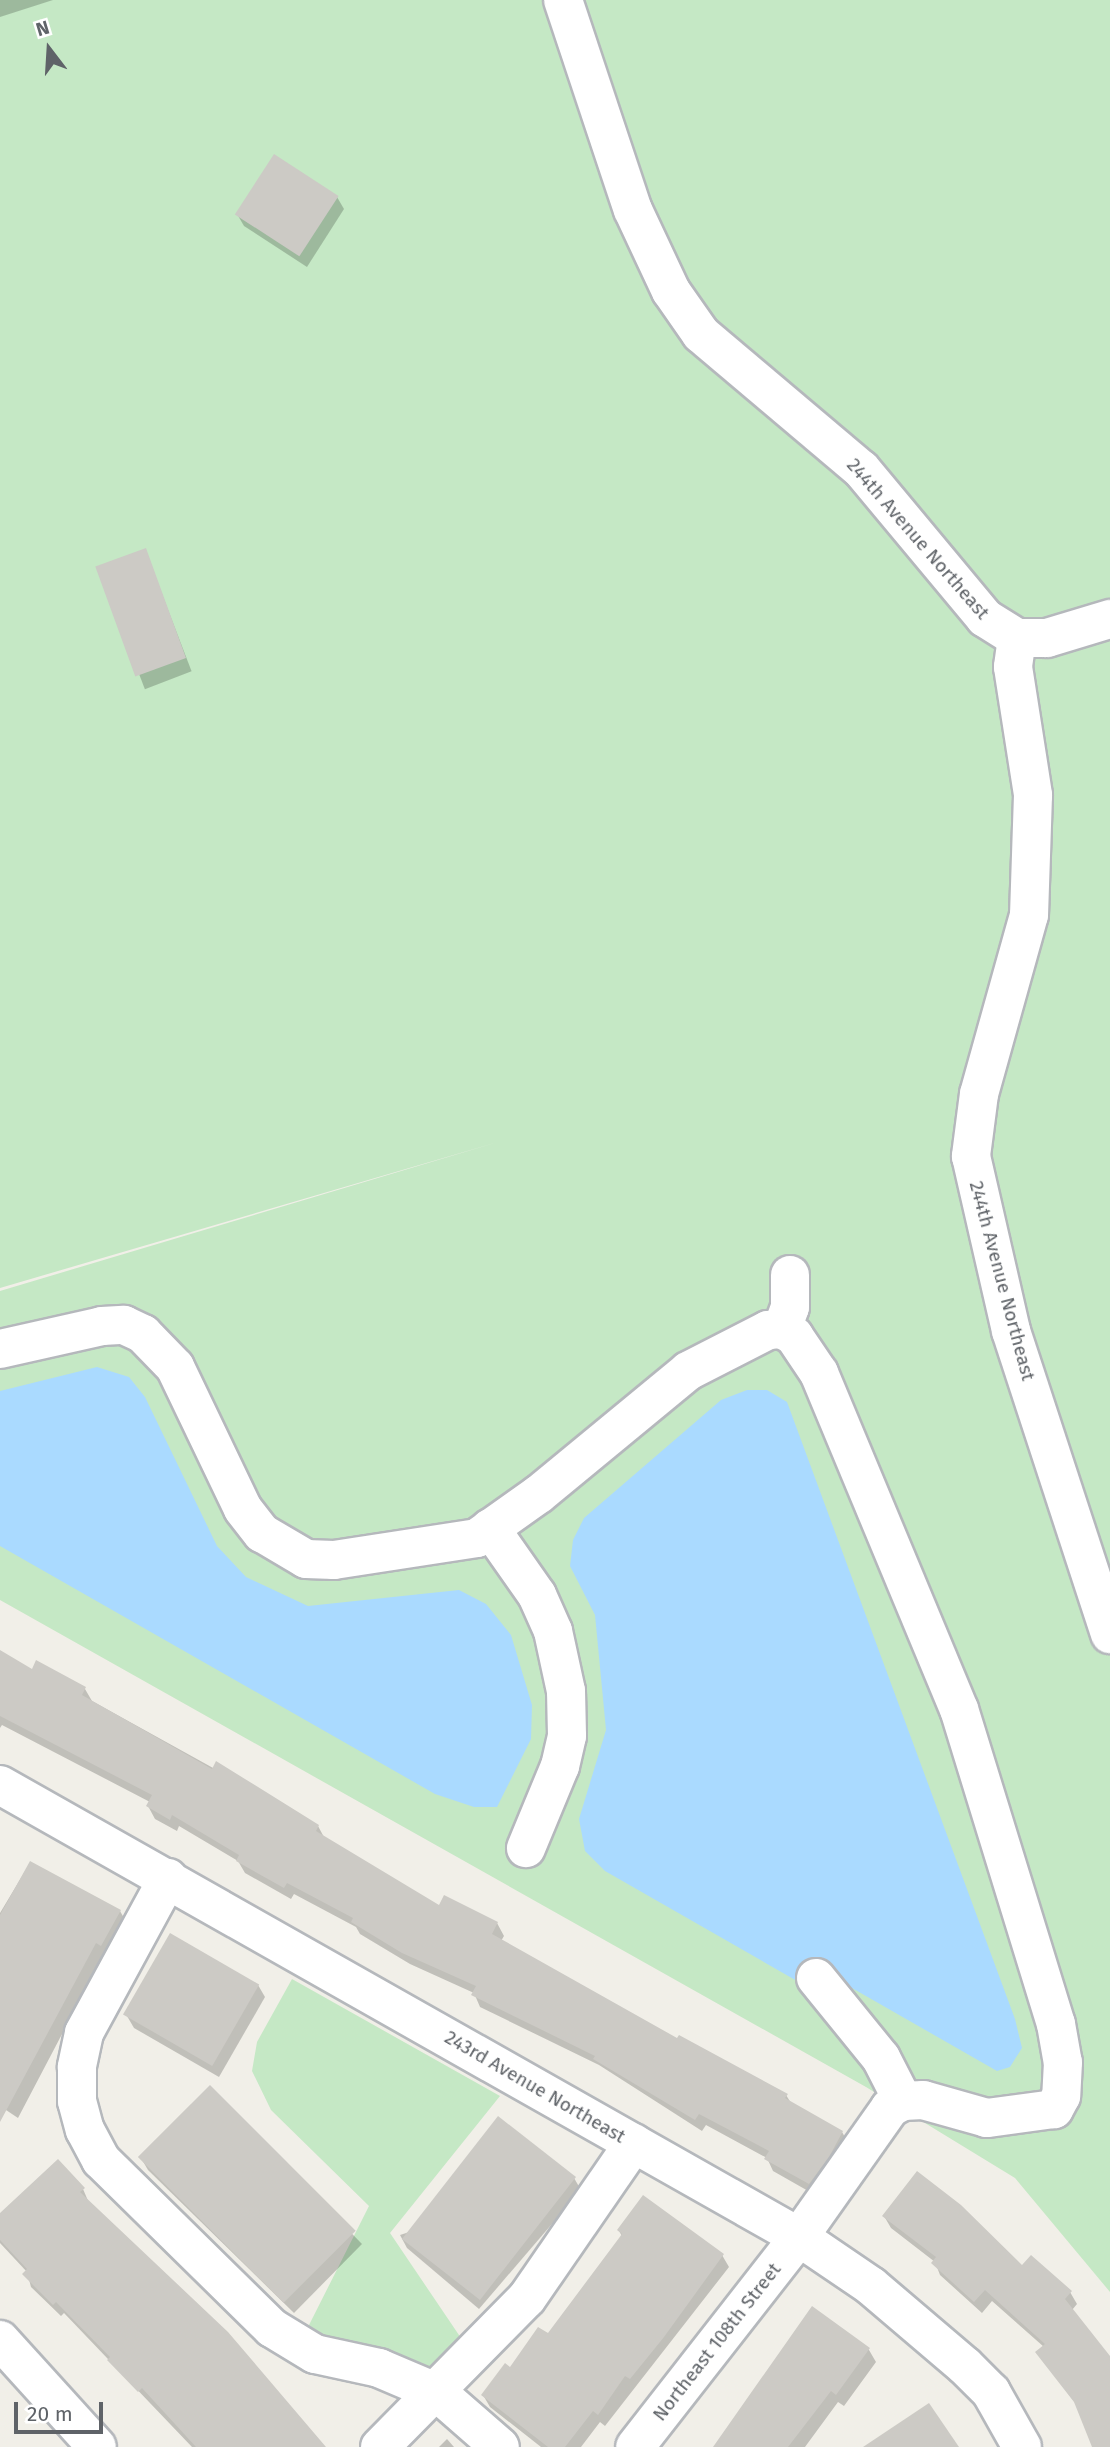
<!DOCTYPE html>
<html>
<head>
<meta charset="utf-8">
<style>
	body { margin:0 }
	#map { position:relative; width:1110px; height:2447px; overflow:hidden; background:#f1efe8; font-family:"Fira Sans",sans-serif }
	div>[style] { position:absolute }
	.green>* { inset:0; background:#c5e8c5 }
	.water>* { inset:0; background:#aadaff }
	.shadow>* { inset:0; background:#0003; transform-origin:0 0 }
	.building>* { inset:0; background:#cccac5; transform-origin:0 0 }
	.roads { filter:drop-shadow(2px 0 #b5b8bc) drop-shadow(-2px 0 #b5b8bc) drop-shadow(0 2px #b5b8bc) drop-shadow(0 -2px #b5b8bc) }
	.minor>* { height:38px; margin:-19px; padding:0 19px; transform-origin:19px; border-radius:19px; background:#fff }
	span { translate:-50% -50%; white-space:nowrap; text-align:center; line-height:1.15; -webkit-text-stroke:5px #fff; paint-order:stroke }
	.street-label { font-size:19px; color:#5f6368 }
	.north { position:absolute; left:14px; top:14px; width:70px; height:70px; -webkit-text-stroke:5px #fff; paint-order:stroke; rotate:343deg; font-size:19px; font-weight:700; line-height:28px; text-align:center; color:#5f6368 }
	.north::after { content:''; display:block; margin:auto; width:24px; height:32px; background:#5f6368; clip-path:polygon(50% 0,100% 100%,50% 72%,0 100%) }
	.scale { position:absolute; left:14px; top:2402px; width:89px; height:32px; box-sizing:border-box; border:4px solid #5f6368; border-top:0; padding-left:9px; font-size:21px; line-height:24px; white-space:nowrap; color:#5f6368; -webkit-text-stroke:5px #fff; paint-order:stroke }
</style>
</head>
<body>
<div id="map">
	<div class="green">
		<i style="clip-path:polygon(0 0,1110px 0,1110px 2292px,1015px 2178px,866px 2087px,0 1600px,0 1291px,498px 1142px,0 1288px)"></i>
		<i style="clip-path:polygon(292px 1979px,500px 2096px,390px 2233px,463px 2341px,432px 2372px,305px 2333px,369px 2206px,271px 2110px,252px 2071px,257px 2042px)"></i>
	</div>
	<div class="water">
		<i style="clip-path:polygon(97px 1367px,129px 1377px,145px 1397px,217px 1546px,246px 1577px,308px 1606px,459px 1590px,486px 1604px,511px 1635px,532px 1705px,531px 1739px,497px 1807px,474px 1807px,435px 1794px,0 1546px,0 1391px)"></i>
		<i style="clip-path:polygon(747px 1390px,767px 1390px,787px 1402px,1015px 2019px,1022px 2048px,1010px 2067px,997px 2071px,824px 1972px,797px 1981px,605px 1871px,585px 1851px,579px 1819px,606px 1730px,595px 1615px,570px 1566px,573px 1540px,584px 1518px,721px 1400px)"></i>
	</div>
	<div class="shadow">
		<i style="clip-path:polygon(0 0,53px 0,0 17px)"></i>
		<i style="clip-path:polygon(337px 197px,344px 209px,307px 267px,244px 226px,237px 214px)"></i>
		<i style="left:145px;top:550px;width:130px;height:50px;rotate:69deg"></i>
		<i style="clip-path:polygon(0 1652px,32px 1671px,85px 1689px,92px 1701px,318px 1826px,325px 1839px,440px 1907px,497px 1923px,504px 1936px,501px 1941px,678px 2041px,786px 2095px,791px 2103px,842px 2132px,849px 2144px,817px 2196px,773px 2171px,767px 2158px,706px 2125px,702px 2131px,599px 2065px,480px 2007px,474px 1993px,410px 1964px,360px 1934px,356px 1927px,294px 1894px,291px 1899px,245px 1873px,238px 1861px,179px 1826px,177px 1831px,155px 1819px,148px 1806px,150px 1802px,2px 1725px,0 1728px)"></i>
		<i style="clip-path:polygon(30px 1863px,120px 1911px,128px 1925px,109px 1959px,103px 1956px,18px 2118px,3px 2108px,0 2112px,0 1913px)"></i>
		<i style="clip-path:polygon(258px 1985px,265px 1997px,219px 2077px,134px 2028px,127px 2016px)"></i>
		<i style="clip-path:polygon(210px 2087px,362px 2244px,294px 2313px,148px 2170px,141px 2158px)"></i>
		<i style="clip-path:polygon(574px 2178px,581px 2190px,479px 2309px,407px 2248px,400px 2235px)"></i>
		<i style="clip-path:polygon(83px 2189px,89px 2203px,323px 2447px,192px 2447px,64px 2313px,61px 2316px,31px 2287px,27px 2272px,0 2243px,0 2215px)"></i>
		<i style="clip-path:polygon(884px 2216px,1022px 2268px,1070px 2292px,1077px 2304px,1072px 2310px,1110px 2358px,1110px 2447px,1094px 2447px,1079px 2408px,1037px 2352px,1044px 2347px,992px 2301px,982px 2313px,940px 2275px,935px 2262px,891px 2228px)"></i>
		<i style="clip-path:polygon(619px 2231px,722px 2255px,729px 2267px,605px 2426px,600px 2422px,581px 2447px,541px 2447px,490px 2407px,483px 2395px,548px 2336px,622px 2236px)"></i>
		<i style="clip-path:polygon(813px 2309px,869px 2350px,876px 2362px,844px 2406px,838px 2402px,805px 2447px,716px 2447px)"></i>
		<i style="clip-path:polygon(447px 2439px,454px 2447px,439px 2447px)"></i>
	</div>
	<div class="building">
		<i style="left:274px;top:154px;width:77px;height:72px;rotate:33deg"></i>
		<i style="left:146px;top:548px;width:117px;height:54px;rotate:70deg"></i>
		<i style="clip-path:polygon(0 1650px,32px 1669px,36px 1660px,86px 1687px,82px 1695px,212px 1769px,216px 1761px,319px 1825px,316px 1831px,439px 1905px,444px 1895px,498px 1922px,492px 1934px,677px 2038px,679px 2035px,788px 2094px,785px 2098px,843px 2131px,829px 2157px,809px 2184px,764px 2159px,769px 2151px,699px 2114px,695px 2120px,593px 2059px,595px 2056px,471px 1995px,476px 1986px,402px 1953px,351px 1922px,353px 1918px,287px 1883px,284px 1888px,236px 1861px,239px 1855px,172px 1815px,170px 1820px,146px 1806px,152px 1795px,0 1716px)"></i>
		<i style="clip-path:polygon(30px 1861px,121px 1910px,101px 1946px,96px 1943px,0 2122px,0 1915px)"></i>
		<i style="left:170px;top:1933px;width:103px;height:94px;rotate:30deg"></i>
		<i style="left:210px;top:2085px;width:206px;height:102px;rotate:45deg"></i>
		<i style="left:498px;top:2116px;width:99px;height:156px;rotate:38deg"></i>
		<i style="clip-path:polygon(58px 2159px,85px 2188px,80px 2192px,228px 2332px,326px 2447px,196px 2447px,142px 2388px,138px 2392px,107px 2360px,110px 2357px,56px 2302px,53px 2305px,22px 2274px,27px 2269px,0 2240px,0 2213px)"></i>
		<i style="clip-path:polygon(917px 2171px,961px 2205px,1022px 2265px,1031px 2255px,1072px 2291px,1065px 2299px,1110px 2356px,1110px 2447px,1092px 2447px,1074px 2402px,1035px 2352px,1045px 2344px,985px 2290px,974px 2302px,931px 2263px,936px 2257px,882px 2216px)"></i>
		<i style="clip-path:polygon(643px 2195px,724px 2254px,664px 2337px,630px 2379px,625px 2376px,598px 2415px,593px 2411px,565px 2447px,548px 2447px,481px 2395px,505px 2363px,510px 2367px,538px 2327px,548px 2333px,622px 2234px,617px 2230px)"></i>
		<i style="clip-path:polygon(812px 2306px,870px 2348px,836px 2395px,831px 2391px,788px 2447px,713px 2447px)"></i>
		<i style="clip-path:polygon(929px 2403px,959px 2447px,863px 2447px)"></i>
	</div>
	<div class="roads">
		<div class="minor">
			<i style="left:563px;top:0;width:221px;rotate:71.6deg"></i>
			<i style="left:633px;top:210px;width:89px;rotate:64.9deg"></i>
			<i style="left:671px;top:291px;width:52px;rotate:55.1deg"></i>
			<i style="left:701px;top:334px;width:209px;rotate:40.2deg"></i>
			<i style="left:861px;top:469px;width:194px;rotate:50.2deg"></i>
			<i style="left:985px;top:618px;width:38px;rotate:32deg"></i>
			<i style="left:1017px;top:638px;width:29px;rotate:98deg"></i>
			<i style="left:1013px;top:667px;width:130px;rotate:81.1deg"></i>
			<i style="left:1033px;top:795px;width:120px;rotate:91.9deg"></i>
			<i style="left:1029px;top:915px;width:186px;rotate:105.6deg"></i>
			<i style="left:979px;top:1094px;width:63px;rotate:97.4deg"></i>
			<i style="left:971px;top:1156px;width:180px;rotate:77.1deg"></i>
			<i style="left:1011px;top:1331px;width:319px;rotate:71.9deg"></i>
			<i style="left:1017px;top:638px;width:30px"></i>
			<i style="left:1047px;top:638px;width:66px;rotate:-16.8deg"></i>
			<i style="left:782px;top:1329px;width:23px;rotate:-70deg"></i>
			<i style="left:790px;top:1307px;width:32px;rotate:-90deg"></i>
			<i style="left:0;top:1349px;width:105px;rotate:-12.7deg"></i>
			<i style="left:102px;top:1326px;width:22px;rotate:-3deg"></i>
			<i style="left:124px;top:1325px;width:21px;rotate:25deg"></i>
			<i style="left:143px;top:1334px;width:46px;rotate:45.9deg"></i>
			<i style="left:175px;top:1367px;width:157px;rotate:64.4deg"></i>
			<i style="left:243px;top:1509px;width:31px;rotate:52deg"></i>
			<i style="left:262px;top:1533px;width:51px;rotate:30.6deg"></i>
			<i style="left:306px;top:1559px;width:28px;rotate:2deg"></i>
			<i style="left:334px;top:1560px;width:145px;rotate:-8.7deg"></i>
			<i style="left:477px;top:1538px;width:76px;rotate:-35.4deg"></i>
			<i style="left:539px;top:1494px;width:193px;rotate:-39.5deg"></i>
			<i style="left:688px;top:1371px;width:90px;rotate:-27.1deg"></i>
			<i style="left:768px;top:1330px;width:14px;rotate:-4deg"></i>
			<i style="left:782px;top:1329px;width:14px;rotate:30deg"></i>
			<i style="left:794px;top:1336px;width:45px;rotate:56deg"></i>
			<i style="left:819px;top:1373px;width:364px;rotate:67.4deg"></i>
			<i style="left:959px;top:1709px;width:330px;rotate:72.9deg"></i>
			<i style="left:1056px;top:2024px;width:39px;rotate:80deg"></i>
			<i style="left:1063px;top:2062px;width:34px;rotate:93deg"></i>
			<i style="left:1061px;top:2096px;width:15px;rotate:118deg"></i>
			<i style="left:1054px;top:2109px;width:68px;rotate:172.3deg"></i>
			<i style="left:987px;top:2118px;width:66px;rotate:-164.3deg"></i>
			<i style="left:923px;top:2100px;width:20px;rotate:177deg"></i>
			<i style="left:903px;top:2101px;width:15px;rotate:152deg"></i>
			<i style="left:890px;top:2108px;width:158px;rotate:125.2deg"></i>
			<i style="left:799px;top:2237px;width:266px;rotate:128deg"></i>
			<i style="left:490px;top:1528px;width:82px;rotate:55deg"></i>
			<i style="left:537px;top:1595px;width:39px;rotate:66deg"></i>
			<i style="left:553px;top:1631px;width:61px;rotate:77.8deg"></i>
			<i style="left:566px;top:1691px;width:45px;rotate:88.7deg"></i>
			<i style="left:567px;top:1736px;width:31px;rotate:103deg"></i>
			<i style="left:560px;top:1766px;width:89px;rotate:112.5deg"></i>
			<i style="left:0;top:1785px;width:918px;rotate:29.5deg"></i>
			<i style="left:799px;top:2237px;width:87px;rotate:34.2deg"></i>
			<i style="left:871px;top:2286px;width:123px;rotate:40.4deg"></i>
			<i style="left:965px;top:2366px;width:37px;rotate:45deg"></i>
			<i style="left:991px;top:2392px;width:63px;rotate:60.6deg"></i>
			<i style="left:168px;top:1878px;width:176px;rotate:118.5deg"></i>
			<i style="left:84px;top:2033px;width:35px;rotate:102deg"></i>
			<i style="left:77px;top:2067px;width:34px;rotate:90deg"></i>
			<i style="left:77px;top:2101px;width:30px;rotate:75deg"></i>
			<i style="left:85px;top:2130px;width:34px;rotate:62deg"></i>
			<i style="left:101px;top:2160px;width:240px;rotate:44.5deg"></i>
			<i style="left:272px;top:2328px;width:50px;rotate:31.2deg"></i>
			<i style="left:315px;top:2354px;width:66px;rotate:12.3deg"></i>
			<i style="left:379px;top:2368px;width:64px;rotate:23deg"></i>
			<i style="left:438px;top:2393px;width:82px;rotate:41.1deg"></i>
			<i style="left:816px;top:1978px;width:103px;rotate:50.9deg"></i>
			<i style="left:881px;top:2058px;width:48px;rotate:62.9deg"></i>
			<i style="left:0;top:2340px;width:144px;rotate:47.8deg"></i>
			<i style="left:380px;top:2447px;width:209px;rotate:-45.4deg"></i>
			<i style="left:527px;top:2298px;width:188px;rotate:-55.4deg"></i>
		</div>
	</div>
	<div class="street-label">
		<span style="left:918px;top:539px;rotate:49deg">244th Avenue Northeast</span>
		<span style="left:1002px;top:1281px;rotate:75deg">244th Avenue Northeast</span>
		<span style="left:535px;top:2087px;rotate:30deg">243rd Avenue Northeast</span>
		<span style="left:717px;top:2342px;rotate:-52deg">Northeast 108th Street</span>
	</div>
	<div class="north">N</div>
	<div class="scale">20 m</div>
</div>
</body>
</html>
